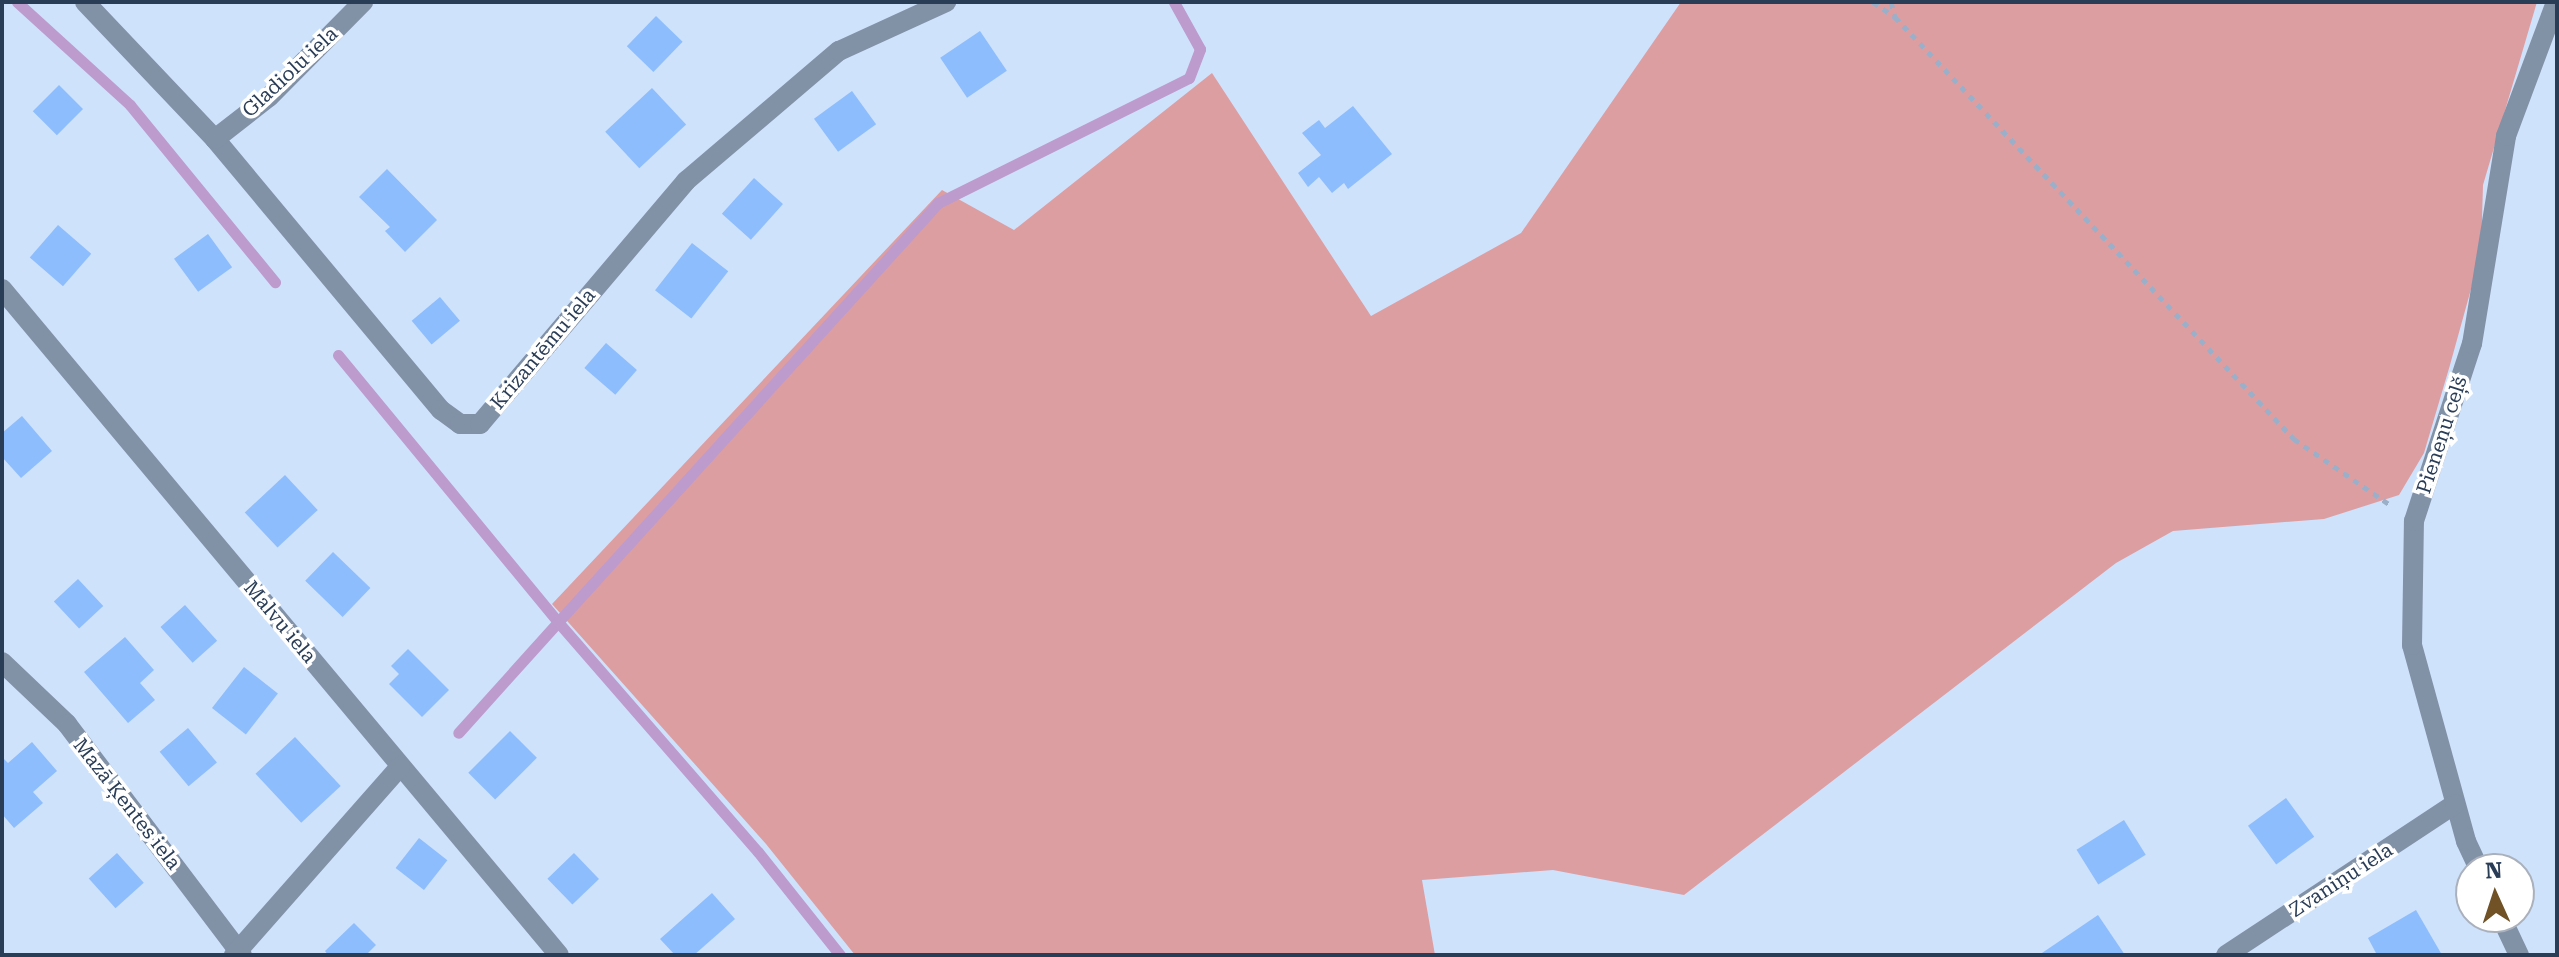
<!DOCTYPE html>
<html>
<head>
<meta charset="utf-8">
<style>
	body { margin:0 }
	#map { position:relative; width:2559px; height:957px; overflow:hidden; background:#cee2fc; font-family:"Roboto Serif",serif }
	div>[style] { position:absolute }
	.green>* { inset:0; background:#dd9ea2 }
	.stream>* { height:11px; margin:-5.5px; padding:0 5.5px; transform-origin:5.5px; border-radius:5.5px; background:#bd9bcd }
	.building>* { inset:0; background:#8dbdfc; transform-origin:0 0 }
	.path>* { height:5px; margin-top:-2.5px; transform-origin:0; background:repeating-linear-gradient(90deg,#9bafc9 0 6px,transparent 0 12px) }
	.minor>* { height:20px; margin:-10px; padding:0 10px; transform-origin:10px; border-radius:10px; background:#8191a6 }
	span { translate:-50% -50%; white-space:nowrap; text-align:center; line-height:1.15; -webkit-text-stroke:7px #fff; paint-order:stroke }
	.street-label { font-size:20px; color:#2a3d57 }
	.frame { position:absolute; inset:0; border:4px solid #2a3d57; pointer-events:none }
	.north { position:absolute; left:2455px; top:853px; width:80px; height:80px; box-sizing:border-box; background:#fff; border:2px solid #aab1bc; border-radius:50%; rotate:357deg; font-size:22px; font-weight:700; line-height:32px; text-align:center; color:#2a3d57 }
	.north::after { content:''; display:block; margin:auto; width:28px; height:36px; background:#705226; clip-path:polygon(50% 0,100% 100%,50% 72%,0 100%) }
</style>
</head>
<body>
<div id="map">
	<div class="green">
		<i style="clip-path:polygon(1681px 2px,2537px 2px,2483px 185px,2481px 253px,2450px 365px,2424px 453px,2399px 495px,2324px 519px,2173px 531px,2116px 563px,1684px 895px,1553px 870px,1422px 880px,1435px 955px,855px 955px,766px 844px,552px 604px,942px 190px,1014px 230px,1212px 73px,1371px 316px,1521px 233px)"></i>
	</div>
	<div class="stream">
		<i style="left:17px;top:2px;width:153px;rotate:42.3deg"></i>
		<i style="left:130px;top:105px;width:229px;rotate:50.7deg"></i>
		<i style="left:338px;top:355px;width:346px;rotate:50.5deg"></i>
		<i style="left:558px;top:622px;width:149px;rotate:132deg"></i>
		<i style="left:840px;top:955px;width:132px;rotate:-128.5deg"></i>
		<i style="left:758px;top:852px;width:305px;rotate:-131deg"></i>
		<i style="left:558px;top:622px;width:566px;rotate:-47.79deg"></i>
		<i style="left:938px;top:203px;width:280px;rotate:-26.5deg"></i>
		<i style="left:1189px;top:78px;width:31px;rotate:-69deg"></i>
		<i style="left:1200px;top:49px;width:54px;rotate:-119deg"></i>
	</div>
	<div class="building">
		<i style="left:656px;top:16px;width:37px;height:42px;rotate:44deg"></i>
		<i style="left:980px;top:31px;width:48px;height:48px;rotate:56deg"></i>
		<i style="left:59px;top:85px;width:34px;height:37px;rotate:45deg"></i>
		<i style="left:652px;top:88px;width:50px;height:64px;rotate:47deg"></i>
		<i style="left:852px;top:91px;width:41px;height:47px;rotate:54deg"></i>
		<i style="clip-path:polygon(1353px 106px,1392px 154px,1348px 189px,1344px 183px,1332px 193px,1319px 177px,1308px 187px,1298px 173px,1321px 155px,1302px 133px,1319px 120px,1325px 128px)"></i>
		<i style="clip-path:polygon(387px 169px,437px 220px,405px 252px,385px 231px,390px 227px,359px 197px)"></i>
		<i style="left:754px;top:178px;width:39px;height:48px;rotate:42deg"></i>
		<i style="left:58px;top:225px;width:44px;height:43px;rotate:41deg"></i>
		<i style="left:208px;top:234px;width:41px;height:42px;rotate:54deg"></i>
		<i style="left:692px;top:243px;width:46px;height:60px;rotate:38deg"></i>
		<i style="left:440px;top:297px;width:31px;height:37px;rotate:50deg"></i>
		<i style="left:606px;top:343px;width:41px;height:33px;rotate:41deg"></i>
		<i style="clip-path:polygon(22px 416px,52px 451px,21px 478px,2px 457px,2px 433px)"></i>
		<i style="left:285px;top:475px;width:48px;height:55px;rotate:47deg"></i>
		<i style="left:333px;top:552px;width:52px;height:40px;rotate:44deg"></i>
		<i style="left:78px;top:579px;width:37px;height:33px;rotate:47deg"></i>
		<i style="left:185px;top:605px;width:48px;height:33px;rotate:48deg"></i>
		<i style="clip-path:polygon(125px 637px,154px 670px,140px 683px,155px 700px,128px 723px,84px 672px)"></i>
		<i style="clip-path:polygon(408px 649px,449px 690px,422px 717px,389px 684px,399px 674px,391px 666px)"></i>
		<i style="left:244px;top:667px;width:43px;height:52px;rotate:38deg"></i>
		<i style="left:188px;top:728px;width:45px;height:37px;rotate:50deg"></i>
		<i style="left:510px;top:731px;width:38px;height:59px;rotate:45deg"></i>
		<i style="left:295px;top:737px;width:67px;height:54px;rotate:47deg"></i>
		<i style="clip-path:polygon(32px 742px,57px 771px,33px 792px,43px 803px,14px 828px,2px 814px,2px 757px,8px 763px)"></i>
		<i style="left:2286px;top:798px;width:48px;height:47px;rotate:54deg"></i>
		<i style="left:2124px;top:820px;width:41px;height:56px;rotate:58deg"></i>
		<i style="left:419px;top:838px;width:36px;height:38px;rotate:38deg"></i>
		<i style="left:117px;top:853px;width:40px;height:38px;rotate:48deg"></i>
		<i style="left:574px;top:853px;width:36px;height:37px;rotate:46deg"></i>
		<i style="clip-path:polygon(712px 893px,735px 919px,694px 955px,675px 955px,660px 939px)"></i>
		<i style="clip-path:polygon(2416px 910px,2442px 955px,2377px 955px,2368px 938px)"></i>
		<i style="clip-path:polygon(2098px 915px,2125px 955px,2039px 955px)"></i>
		<i style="clip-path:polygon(354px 923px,376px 945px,366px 955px,328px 955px,325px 951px)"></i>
	</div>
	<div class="path">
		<i style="left:1873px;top:2px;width:27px;rotate:34deg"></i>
		<i style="left:1895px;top:17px;width:581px;rotate:46.6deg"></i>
		<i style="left:2294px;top:439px;width:115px;rotate:34.4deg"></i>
		<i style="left:1891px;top:2px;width:16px;rotate:75deg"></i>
	</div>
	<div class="minor">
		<i style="left:85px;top:2px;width:189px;rotate:46.5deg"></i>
		<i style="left:215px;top:139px;width:353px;rotate:50.2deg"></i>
		<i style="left:441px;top:410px;width:24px;rotate:36deg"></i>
		<i style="left:460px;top:424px;width:20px"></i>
		<i style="left:480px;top:424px;width:319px;rotate:-49.7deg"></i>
		<i style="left:686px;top:181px;width:201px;rotate:-40.4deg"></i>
		<i style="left:839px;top:51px;width:118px;rotate:-24.6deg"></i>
		<i style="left:215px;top:139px;width:68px;rotate:-37.9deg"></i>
		<i style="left:269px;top:97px;width:134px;rotate:-45.3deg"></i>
		<i style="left:2px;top:289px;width:868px;rotate:50.09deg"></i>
		<i style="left:2px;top:662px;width:90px;rotate:43.6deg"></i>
		<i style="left:67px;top:724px;width:290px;rotate:52.9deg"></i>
		<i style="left:2479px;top:869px;width:31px;rotate:-115deg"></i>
		<i style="left:2466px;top:841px;width:203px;rotate:-105.4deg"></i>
		<i style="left:2412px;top:645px;width:124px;rotate:-89.1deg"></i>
		<i style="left:2414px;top:521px;width:186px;rotate:-71.9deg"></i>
		<i style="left:2472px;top:344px;width:211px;rotate:-80.7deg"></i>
		<i style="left:2506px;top:136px;width:143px;rotate:-69.5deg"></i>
		<i style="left:2501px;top:917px;width:42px;rotate:64.7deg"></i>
		<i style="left:234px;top:955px;width:251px;rotate:-48.6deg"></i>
		<i style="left:2226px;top:955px;width:274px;rotate:-33.4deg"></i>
	</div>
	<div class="street-label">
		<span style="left:290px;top:72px;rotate:-43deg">Gladiolu iela</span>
		<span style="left:543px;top:349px;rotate:-50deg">Krizantēmu iela</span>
		<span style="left:2442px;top:435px;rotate:-72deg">Pieneņu ceļš</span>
		<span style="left:280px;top:622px;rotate:50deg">Malvu iela</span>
		<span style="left:127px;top:804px;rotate:52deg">Mazā Ķentes iela</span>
		<span style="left:2341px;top:880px;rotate:-33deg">Zvaniņu iela</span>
	</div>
	<div class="frame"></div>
	<div class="north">N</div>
</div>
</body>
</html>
